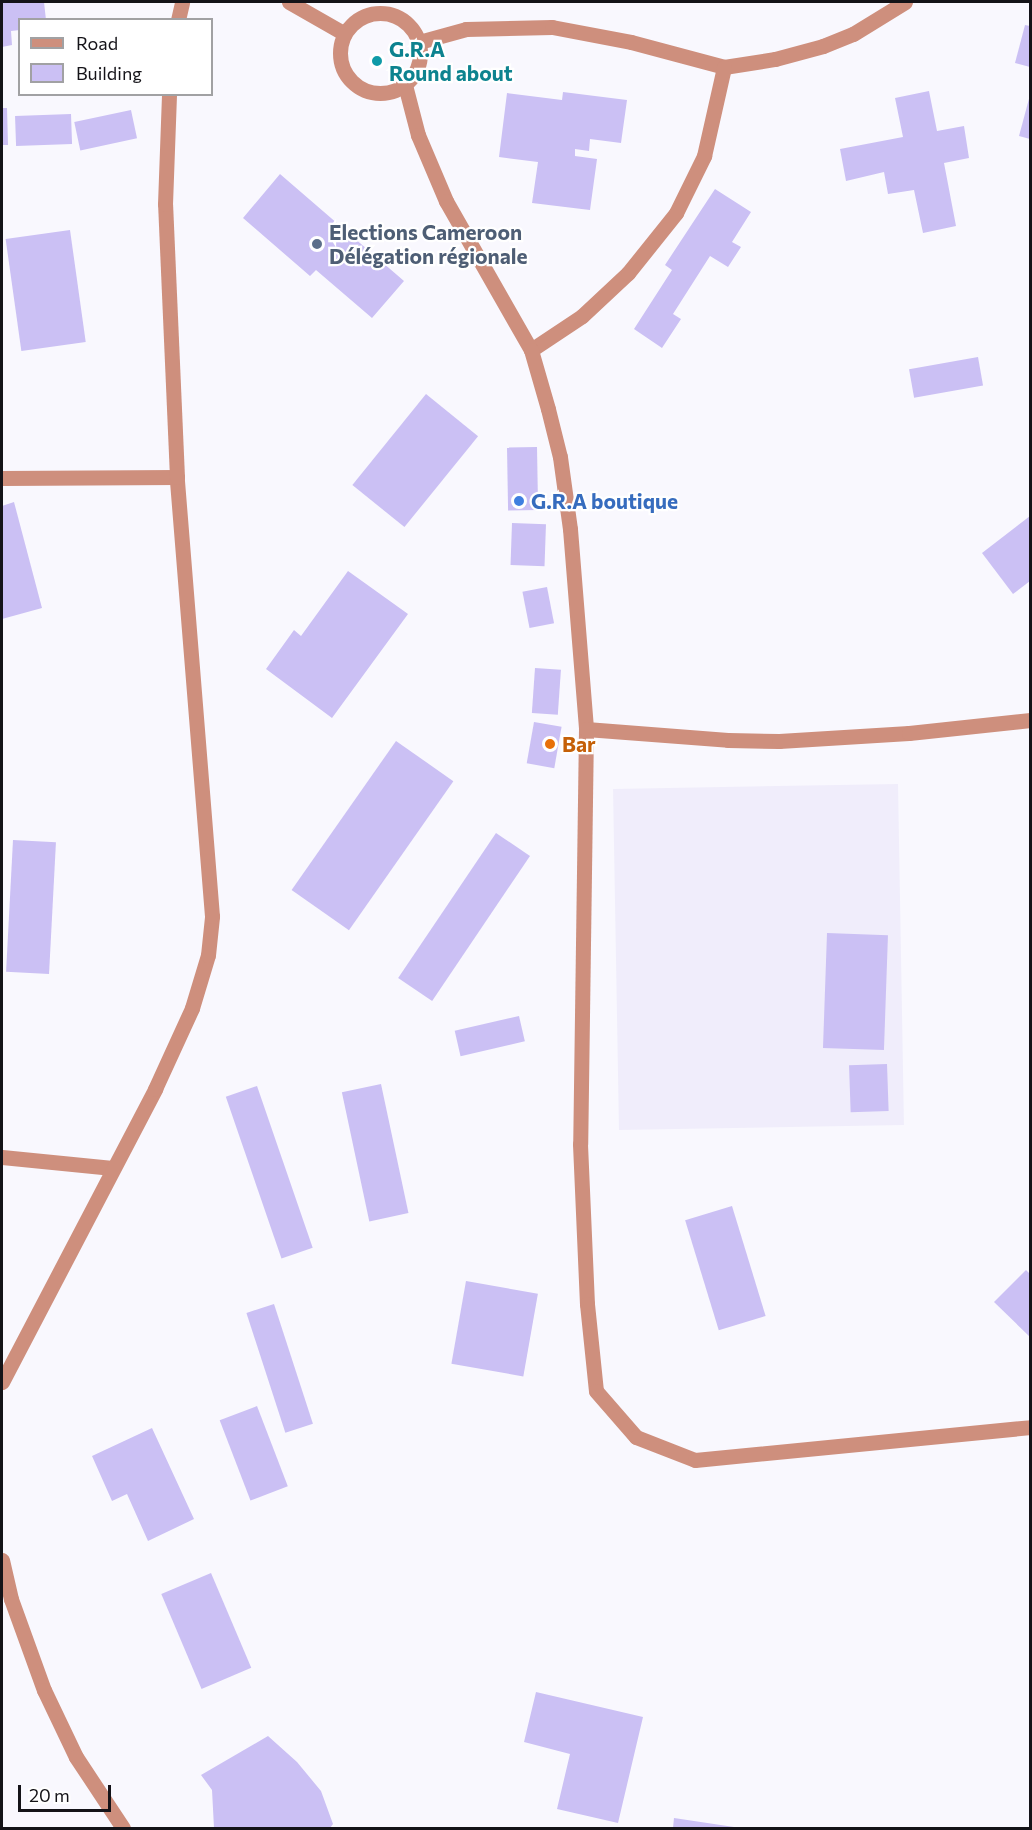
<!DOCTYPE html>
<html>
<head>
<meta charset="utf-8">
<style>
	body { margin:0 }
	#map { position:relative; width:1032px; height:1830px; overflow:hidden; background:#f9f8fe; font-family:Commissioner,sans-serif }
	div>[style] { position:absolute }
	.built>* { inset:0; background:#f0edfb; transform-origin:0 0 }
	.building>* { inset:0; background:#cbc0f4; transform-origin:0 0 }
	.minor>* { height:15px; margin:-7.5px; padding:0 7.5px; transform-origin:7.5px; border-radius:7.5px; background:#ce8f7d }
	.tertiary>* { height:15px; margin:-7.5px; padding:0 7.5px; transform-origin:7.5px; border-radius:7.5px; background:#ce8f7d }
	.tertiary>.ring { margin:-7.5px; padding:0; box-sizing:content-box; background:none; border:15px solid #ce8f7d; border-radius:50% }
	.dots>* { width:16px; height:16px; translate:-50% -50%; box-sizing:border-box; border:3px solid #fff; border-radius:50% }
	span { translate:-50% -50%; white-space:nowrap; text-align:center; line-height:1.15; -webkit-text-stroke:4.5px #fff; paint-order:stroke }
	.culture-label { font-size:21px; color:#0d838f; font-weight:700 }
	.left { translate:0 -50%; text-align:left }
	.service-label { font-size:21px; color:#4e5e75; font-weight:700 }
	.shop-label { font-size:21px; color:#366cbe; font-weight:700 }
	.food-label { font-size:21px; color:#c56008; font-weight:700 }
	.frame { position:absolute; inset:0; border:3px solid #141318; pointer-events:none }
	.legend { position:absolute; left:18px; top:18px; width:195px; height:78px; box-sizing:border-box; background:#fff; border:2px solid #a1a1a3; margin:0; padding:8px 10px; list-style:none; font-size:18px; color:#141318 }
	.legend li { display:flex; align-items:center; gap:12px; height:30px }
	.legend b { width:30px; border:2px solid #a1a1a3 }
	.scale { position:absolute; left:18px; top:1785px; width:93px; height:27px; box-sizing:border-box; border:3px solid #141318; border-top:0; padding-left:8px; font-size:18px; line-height:21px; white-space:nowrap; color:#141318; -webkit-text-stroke:4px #fff; paint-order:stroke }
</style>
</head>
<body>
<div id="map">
	<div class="built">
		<i style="left:898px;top:784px;width:341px;height:285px;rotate:89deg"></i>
	</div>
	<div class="building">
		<i style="clip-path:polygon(2px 2px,44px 2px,46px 20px,20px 20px,20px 30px,11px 31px,12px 45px,2px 47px)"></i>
		<i style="clip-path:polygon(1025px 25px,1030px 26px,1030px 67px,1015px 63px)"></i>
		<i style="clip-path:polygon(929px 91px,937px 131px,964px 126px,969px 158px,944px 163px,956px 226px,923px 233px,914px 190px,888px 194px,884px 172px,846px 181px,840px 149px,903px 137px,895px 98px)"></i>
		<i style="clip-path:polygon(563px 92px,627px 100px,621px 143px,590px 139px,589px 151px,575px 149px,575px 156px,597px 159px,590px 210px,532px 203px,538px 162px,499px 157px,507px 93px,562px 100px)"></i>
		<i style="clip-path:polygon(1030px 95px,1030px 139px,1019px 136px)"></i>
		<i style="clip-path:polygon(2px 108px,7px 108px,8px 145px,2px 145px)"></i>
		<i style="left:131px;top:110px;width:29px;height:58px;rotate:78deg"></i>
		<i style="left:71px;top:114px;width:30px;height:56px;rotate:88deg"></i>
		<i style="clip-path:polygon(280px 174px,404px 281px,372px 318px,316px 270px,310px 276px,243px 218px)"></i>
		<i style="clip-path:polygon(715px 189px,751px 212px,732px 242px,741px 247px,728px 267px,710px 256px,673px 314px,681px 319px,662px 348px,634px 329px,672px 270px,665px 265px)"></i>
		<i style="left:70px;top:230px;width:113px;height:65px;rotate:82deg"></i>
		<i style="left:978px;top:357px;width:29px;height:70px;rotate:80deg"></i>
		<i style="left:426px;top:394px;width:67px;height:117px;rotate:39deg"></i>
		<i style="left:537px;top:447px;width:63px;height:30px;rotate:89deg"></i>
		<i style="clip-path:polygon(14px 502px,42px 608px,2px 619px,2px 506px)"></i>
		<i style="clip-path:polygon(1030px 516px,1030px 581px,1013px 594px,982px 553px)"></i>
		<i style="left:512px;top:523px;width:34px;height:42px;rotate:2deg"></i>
		<i style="clip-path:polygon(348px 571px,408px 614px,332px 718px,266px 669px,294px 630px,301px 636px)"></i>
		<i style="left:547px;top:587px;width:37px;height:25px;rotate:79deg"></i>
		<i style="left:535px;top:668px;width:26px;height:45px;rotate:4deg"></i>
		<i style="left:534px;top:722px;width:28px;height:42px;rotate:10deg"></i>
		<i style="left:396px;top:741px;width:70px;height:182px;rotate:35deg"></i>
		<i style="left:496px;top:833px;width:41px;height:175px;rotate:34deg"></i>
		<i style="left:13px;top:840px;width:43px;height:132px;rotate:3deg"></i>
		<i style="left:827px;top:933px;width:61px;height:115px;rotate:2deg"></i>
		<i style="left:519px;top:1016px;width:26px;height:66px;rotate:77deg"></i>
		<i style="left:887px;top:1064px;width:47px;height:38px;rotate:88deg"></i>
		<i style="left:381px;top:1084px;width:132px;height:40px;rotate:78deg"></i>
		<i style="left:257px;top:1086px;width:171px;height:33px;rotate:71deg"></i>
		<i style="left:732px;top:1206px;width:115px;height:49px;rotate:73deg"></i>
		<i style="clip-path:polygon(1026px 1270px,1030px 1274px,1030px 1337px,994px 1302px)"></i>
		<i style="left:466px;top:1281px;width:73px;height:84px;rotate:10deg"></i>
		<i style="left:274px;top:1304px;width:126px;height:29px;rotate:72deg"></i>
		<i style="left:257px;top:1406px;width:86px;height:40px;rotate:69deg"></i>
		<i style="clip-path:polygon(152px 1428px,194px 1519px,148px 1541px,127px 1494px,112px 1501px,92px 1456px)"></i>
		<i style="left:211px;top:1573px;width:103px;height:54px;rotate:67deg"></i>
		<i style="clip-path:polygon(536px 1692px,643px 1717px,618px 1823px,557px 1809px,570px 1754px,524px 1742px)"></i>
		<i style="clip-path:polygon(268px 1736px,297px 1762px,321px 1791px,333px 1824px,330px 1828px,214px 1828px,212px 1790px,201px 1775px)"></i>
		<i style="clip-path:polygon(674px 1818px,734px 1827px,734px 1828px,673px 1828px)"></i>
	</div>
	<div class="minor">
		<i style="left:178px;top:20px;width:18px;rotate:-77deg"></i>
		<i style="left:419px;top:42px;width:49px;rotate:-15.5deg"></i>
		<i style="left:466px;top:29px;width:86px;rotate:-1.3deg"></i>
		<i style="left:552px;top:27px;width:80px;rotate:10.8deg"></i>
		<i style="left:631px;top:42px;width:96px;rotate:15deg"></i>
		<i style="left:724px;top:67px;width:52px;rotate:-8.9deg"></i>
		<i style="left:775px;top:59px;width:50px;rotate:-15.2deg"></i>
		<i style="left:823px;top:46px;width:32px;rotate:-22deg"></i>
		<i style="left:853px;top:34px;width:61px;rotate:-31.6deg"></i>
		<i style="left:531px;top:350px;width:61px;rotate:-33.7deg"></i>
		<i style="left:582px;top:316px;width:63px;rotate:-43.1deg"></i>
		<i style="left:628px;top:273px;width:77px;rotate:-51.3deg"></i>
		<i style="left:676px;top:213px;width:64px;rotate:-63.8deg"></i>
		<i style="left:704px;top:156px;width:91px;rotate:-77.3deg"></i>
		<i style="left:2px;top:478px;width:175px;rotate:-0.3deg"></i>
		<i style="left:586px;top:729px;width:415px;rotate:90.8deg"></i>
		<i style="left:580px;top:1144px;width:160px;rotate:87.5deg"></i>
		<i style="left:587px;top:1304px;width:87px;rotate:84.1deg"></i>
		<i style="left:596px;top:1391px;width:61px;rotate:49deg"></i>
		<i style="left:636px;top:1437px;width:63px;rotate:21.3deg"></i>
		<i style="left:695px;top:1460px;width:337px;rotate:-5.6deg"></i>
		<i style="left:2px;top:1157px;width:111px;rotate:5.7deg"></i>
		<i style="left:2px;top:1382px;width:331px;rotate:-62.4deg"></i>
		<i style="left:155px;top:1089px;width:89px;rotate:-65.4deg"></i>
		<i style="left:192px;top:1008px;width:55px;rotate:-73.2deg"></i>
		<i style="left:208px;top:955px;width:39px;rotate:-84deg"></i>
		<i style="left:212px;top:916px;width:440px;rotate:-94.6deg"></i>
		<i style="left:177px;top:477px;width:273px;rotate:-92.5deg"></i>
		<i style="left:165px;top:204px;width:110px;rotate:-87.9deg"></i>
		<i style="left:2px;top:1560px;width:40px;rotate:77deg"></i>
		<i style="left:11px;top:1599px;width:97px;rotate:70.1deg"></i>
		<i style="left:44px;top:1690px;width:74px;rotate:64.5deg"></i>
		<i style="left:76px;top:1757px;width:85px;rotate:56.5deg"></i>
	</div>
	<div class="tertiary">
		<i style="left:289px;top:2px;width:64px;rotate:29.7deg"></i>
		<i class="ring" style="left:340px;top:13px;width:65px;height:65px"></i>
		<i style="left:405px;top:85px;width:52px;rotate:75.4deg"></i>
		<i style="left:418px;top:135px;width:72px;rotate:67deg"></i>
		<i style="left:446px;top:201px;width:172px;rotate:60.3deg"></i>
		<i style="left:531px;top:350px;width:61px;rotate:73.9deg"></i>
		<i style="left:548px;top:409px;width:49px;rotate:76deg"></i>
		<i style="left:560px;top:457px;width:73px;rotate:82.1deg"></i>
		<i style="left:570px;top:529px;width:201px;rotate:85.4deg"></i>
		<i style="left:586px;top:729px;width:142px;rotate:4.4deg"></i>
		<i style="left:728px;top:740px;width:51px;rotate:1.1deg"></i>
		<i style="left:779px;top:741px;width:130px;rotate:-3.5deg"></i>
		<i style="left:909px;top:733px;width:122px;rotate:-6.1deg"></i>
	</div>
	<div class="dots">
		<i style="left:377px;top:61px;background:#0f9aa8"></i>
		<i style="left:317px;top:244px;background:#5c6f8a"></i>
		<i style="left:519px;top:501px;background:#3f7fe0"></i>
		<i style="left:550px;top:744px;background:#e8710a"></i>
	</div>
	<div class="culture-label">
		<span class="left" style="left:389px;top:61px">G.R.A<br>Round about</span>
	</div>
	<div class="service-label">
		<span class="left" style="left:329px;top:244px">Elections Cameroon<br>Délégation régionale</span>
	</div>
	<div class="shop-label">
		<span class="left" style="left:531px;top:501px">G.R.A boutique</span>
	</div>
	<div class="food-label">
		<span class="left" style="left:562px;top:744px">Bar</span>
	</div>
	<div class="frame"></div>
	<ul class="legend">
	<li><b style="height:8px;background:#ce8f7d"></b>Road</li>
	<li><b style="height:16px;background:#cbc0f4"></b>Building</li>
	</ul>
	<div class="scale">20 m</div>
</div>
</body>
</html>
